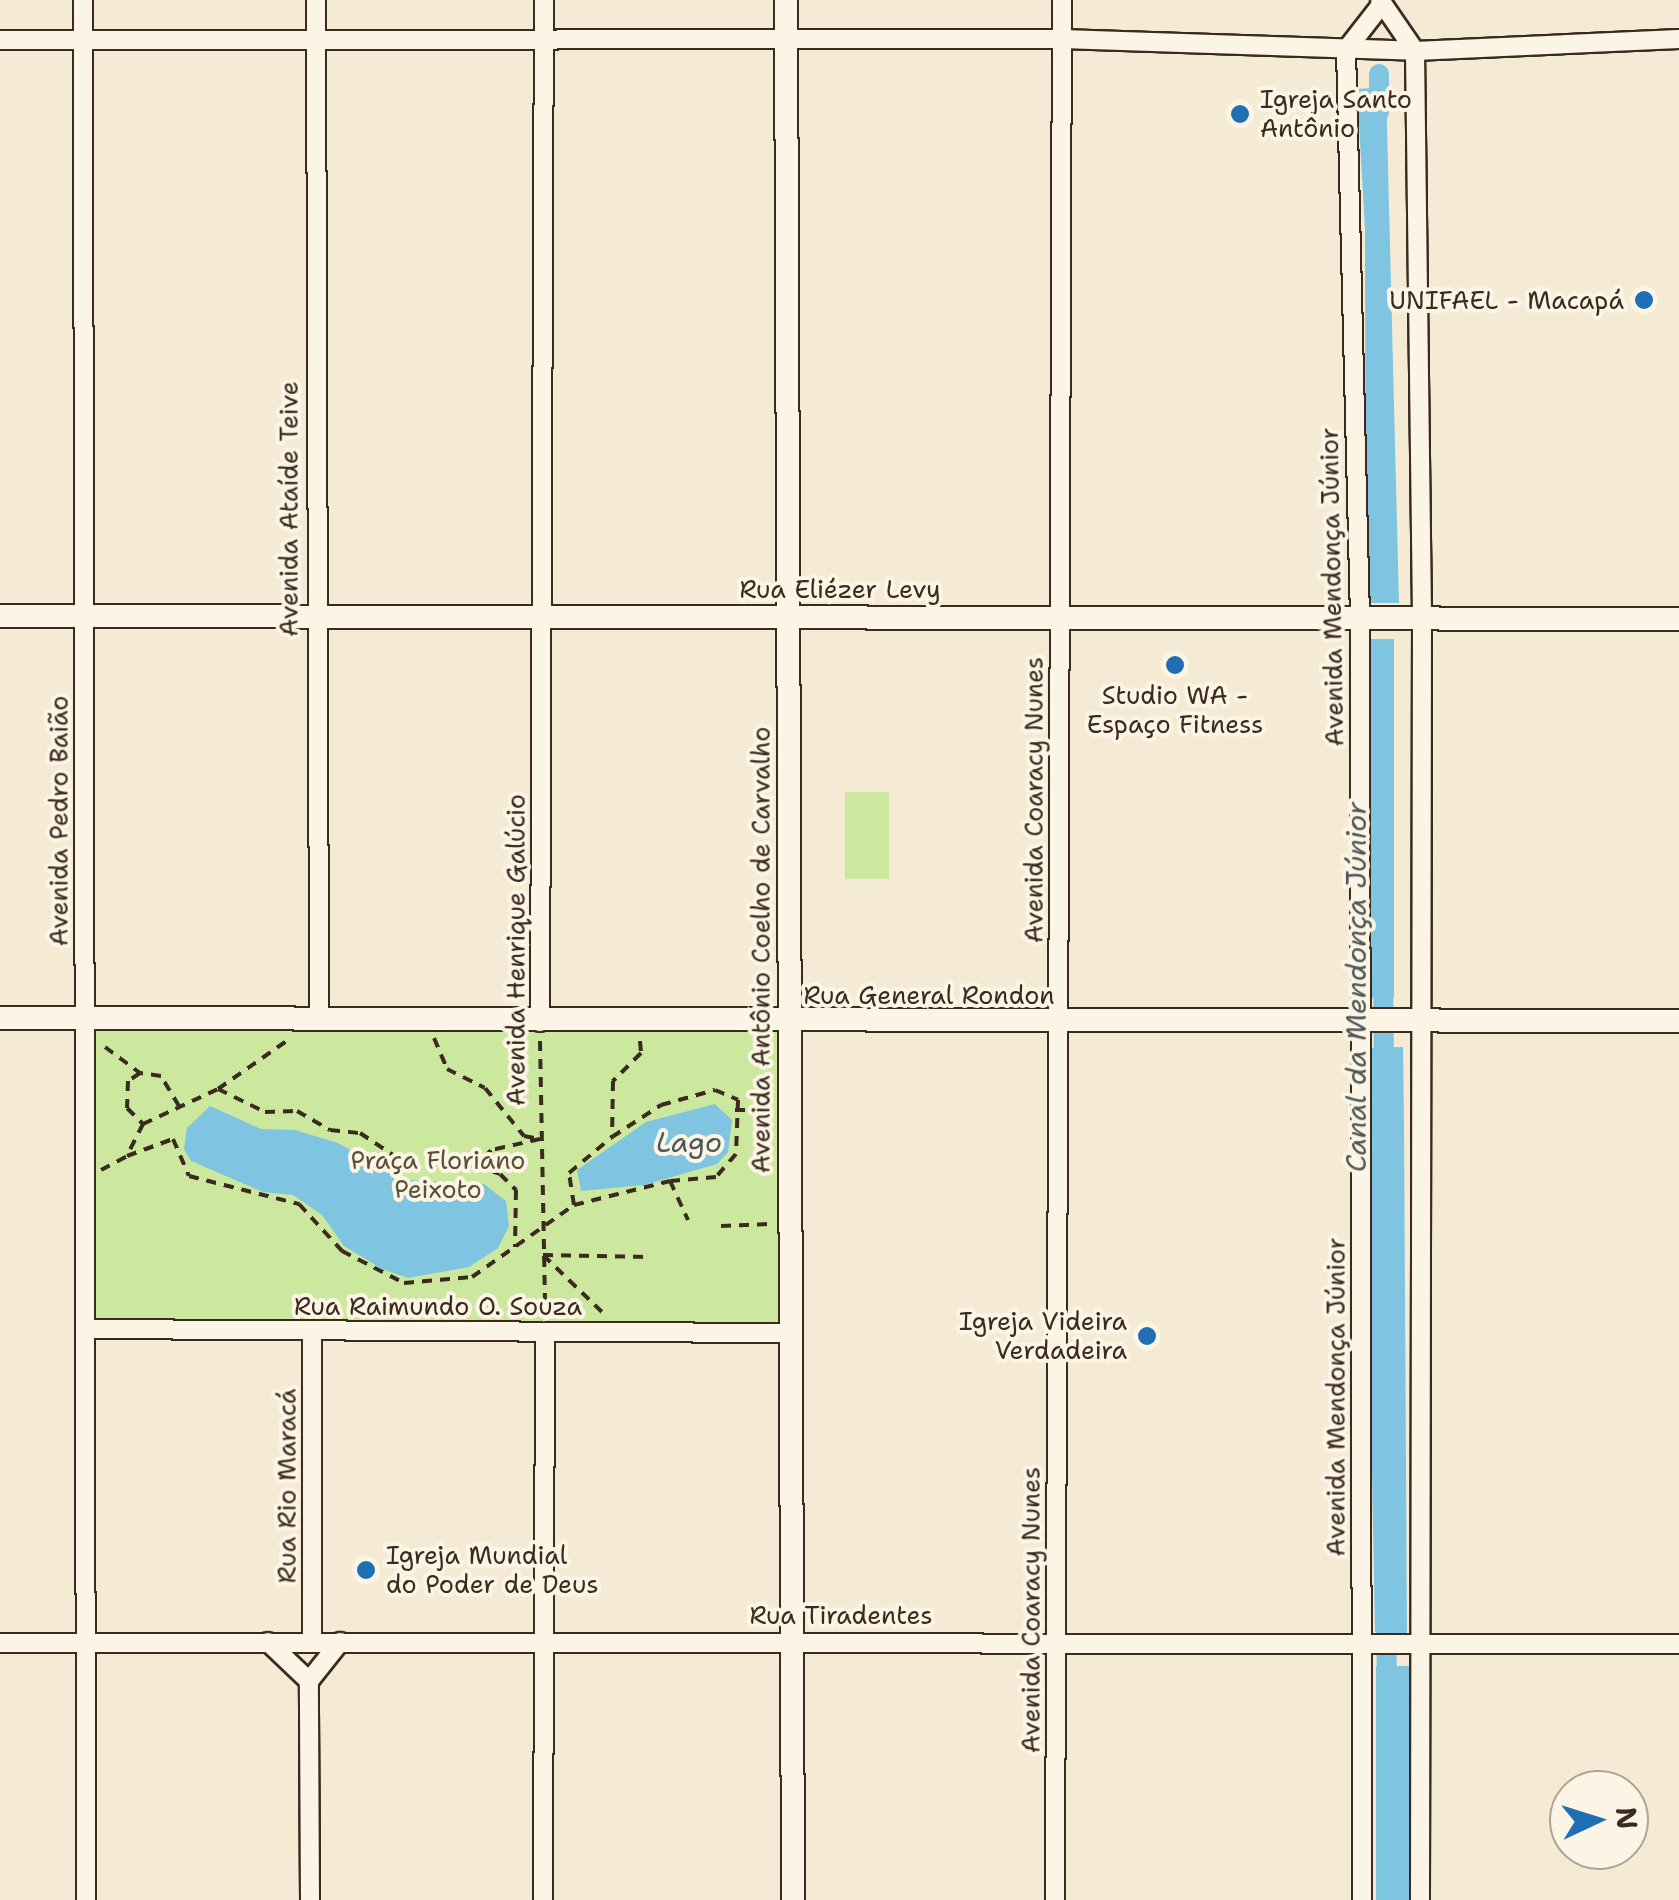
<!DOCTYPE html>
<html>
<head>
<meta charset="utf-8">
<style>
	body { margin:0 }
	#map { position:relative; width:1679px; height:1900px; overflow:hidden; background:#f5ead4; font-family:"Shantell Sans",sans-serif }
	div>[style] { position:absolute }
	.green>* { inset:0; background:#cce79e; transform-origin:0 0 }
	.water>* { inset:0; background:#7fc4e0; transform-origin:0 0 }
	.canal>* { height:20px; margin:-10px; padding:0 10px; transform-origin:10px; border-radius:10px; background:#7fc4e0 }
	.path>* { height:4px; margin-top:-2px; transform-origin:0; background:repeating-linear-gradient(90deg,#3b2a1e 0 10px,transparent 0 18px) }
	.roads { filter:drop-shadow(2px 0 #3b2a1e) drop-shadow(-2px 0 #3b2a1e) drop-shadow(0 2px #3b2a1e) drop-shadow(0 -2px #3b2a1e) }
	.street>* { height:18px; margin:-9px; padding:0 9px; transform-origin:9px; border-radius:9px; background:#fcf5e5 }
	.secondary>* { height:22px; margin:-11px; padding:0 11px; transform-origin:11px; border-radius:11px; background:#fcf5e5 }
	.dots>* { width:28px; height:28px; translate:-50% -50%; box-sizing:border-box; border:5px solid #fcf5e5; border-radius:50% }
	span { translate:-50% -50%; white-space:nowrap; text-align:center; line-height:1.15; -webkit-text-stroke:8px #fcf5e5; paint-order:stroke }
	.poi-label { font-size:25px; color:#3b2a1e }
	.left { translate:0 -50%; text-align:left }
	.right { translate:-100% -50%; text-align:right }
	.street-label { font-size:25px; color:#3b2a1e }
	.park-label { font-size:25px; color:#585038 }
	.water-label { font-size:28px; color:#4f5858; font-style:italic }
	.north { position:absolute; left:1549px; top:1770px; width:100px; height:100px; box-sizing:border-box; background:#fcf5e5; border:2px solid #afa495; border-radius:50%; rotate:86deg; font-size:28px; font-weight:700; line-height:40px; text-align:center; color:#3b2a1e }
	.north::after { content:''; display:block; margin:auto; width:35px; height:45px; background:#1f6fb2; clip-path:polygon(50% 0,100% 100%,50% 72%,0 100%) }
</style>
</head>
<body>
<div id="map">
	<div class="green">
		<i style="left:889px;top:792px;width:87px;height:44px;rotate:90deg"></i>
		<i style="left:85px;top:1018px;width:704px;height:311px"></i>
	</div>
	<div class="water">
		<i style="clip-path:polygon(1386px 87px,1399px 603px,1366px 603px,1365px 230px,1357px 89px)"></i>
		<i style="left:1364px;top:639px;width:30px;height:359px"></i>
		<i style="clip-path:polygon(1403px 1047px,1404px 1128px,1407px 1634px,1375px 1632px,1364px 1048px)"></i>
		<i style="clip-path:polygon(715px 1104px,732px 1120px,728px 1152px,717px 1164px,644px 1185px,581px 1191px,577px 1170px,646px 1122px)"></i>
		<i style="clip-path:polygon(210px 1106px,261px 1129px,295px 1130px,338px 1143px,408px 1180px,484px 1184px,506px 1201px,509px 1226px,498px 1248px,469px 1267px,408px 1278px,382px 1269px,344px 1246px,322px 1215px,293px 1195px,263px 1192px,191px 1161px,184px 1149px,187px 1128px)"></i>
		<i style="left:1376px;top:1666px;width:35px;height:234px"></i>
	</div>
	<div class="canal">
		<i style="left:1379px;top:74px;width:38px;rotate:90deg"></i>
		<i style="left:1383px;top:971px;width:101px;rotate:89.4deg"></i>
		<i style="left:1386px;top:1606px;width:86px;rotate:89.3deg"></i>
	</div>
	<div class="path">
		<i style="left:434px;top:1038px;width:34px;rotate:67deg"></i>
		<i style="left:447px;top:1069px;width:42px;rotate:26.6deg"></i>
		<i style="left:485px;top:1088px;width:62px;rotate:50.9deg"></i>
		<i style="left:524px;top:1136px;width:16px;rotate:11deg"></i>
		<i style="left:540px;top:1139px;width:50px;rotate:167.3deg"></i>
		<i style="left:491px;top:1150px;width:22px;rotate:133deg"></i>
		<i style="left:540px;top:1041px;width:271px;rotate:88.9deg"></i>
		<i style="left:640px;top:1041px;width:12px;rotate:85deg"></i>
		<i style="left:641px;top:1053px;width:40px;rotate:135deg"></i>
		<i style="left:613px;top:1081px;width:56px;rotate:91deg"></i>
		<i style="left:612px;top:1137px;width:59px;rotate:-33.1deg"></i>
		<i style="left:661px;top:1105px;width:56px;rotate:-15.5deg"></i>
		<i style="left:715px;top:1090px;width:25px;rotate:23deg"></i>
		<i style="left:738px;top:1100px;width:54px;rotate:92.1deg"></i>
		<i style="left:736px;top:1154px;width:30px;rotate:131deg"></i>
		<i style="left:716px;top:1177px;width:46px;rotate:175deg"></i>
		<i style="left:105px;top:1047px;width:44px;rotate:36.6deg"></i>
		<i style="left:218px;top:1089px;width:85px;rotate:-35deg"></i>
		<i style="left:179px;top:1106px;width:35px;rotate:-121deg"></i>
		<i style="left:161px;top:1076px;width:21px;rotate:-172deg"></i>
		<i style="left:140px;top:1073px;width:14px;rotate:146deg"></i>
		<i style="left:128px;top:1081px;width:27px;rotate:92deg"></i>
		<i style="left:127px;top:1108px;width:23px;rotate:45deg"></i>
		<i style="left:143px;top:1124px;width:83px;rotate:-25deg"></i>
		<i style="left:218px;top:1089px;width:52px;rotate:26.1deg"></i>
		<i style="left:265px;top:1112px;width:32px;rotate:-2deg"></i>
		<i style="left:297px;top:1111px;width:38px;rotate:30deg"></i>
		<i style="left:330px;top:1130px;width:30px;rotate:6deg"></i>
		<i style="left:360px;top:1133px;width:58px;rotate:33.7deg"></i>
		<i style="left:408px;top:1165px;width:68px;rotate:0.8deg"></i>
		<i style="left:476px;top:1166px;width:25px;rotate:18deg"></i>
		<i style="left:500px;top:1174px;width:23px;rotate:45deg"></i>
		<i style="left:516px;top:1190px;width:57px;rotate:91deg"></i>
		<i style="left:735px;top:1110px;width:35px"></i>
		<i style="left:143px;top:1124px;width:36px;rotate:117deg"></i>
		<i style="left:127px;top:1156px;width:49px;rotate:-20.3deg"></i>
		<i style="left:173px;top:1139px;width:40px;rotate:66.6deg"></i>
		<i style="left:189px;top:1176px;width:114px;rotate:14.3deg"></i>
		<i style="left:299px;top:1204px;width:64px;rotate:47.5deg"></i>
		<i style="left:342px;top:1251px;width:70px;rotate:27.3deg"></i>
		<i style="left:404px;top:1283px;width:68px;rotate:-5deg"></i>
		<i style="left:472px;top:1277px;width:125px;rotate:-35.2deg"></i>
		<i style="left:574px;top:1205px;width:99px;rotate:-14deg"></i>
		<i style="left:670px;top:1181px;width:43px;rotate:65.2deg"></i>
		<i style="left:101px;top:1170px;width:30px;rotate:-28deg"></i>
		<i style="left:574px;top:1205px;width:32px;rotate:-99deg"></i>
		<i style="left:569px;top:1173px;width:56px;rotate:-39.9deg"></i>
		<i style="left:721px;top:1226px;width:49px;rotate:-2.3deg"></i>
		<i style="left:543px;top:1255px;width:85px;rotate:44deg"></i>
		<i style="left:543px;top:1255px;width:106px;rotate:1.1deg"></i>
	</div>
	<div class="roads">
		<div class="street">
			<i style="left:83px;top:0;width:1900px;rotate:89.91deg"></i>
			<i style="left:316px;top:0;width:1019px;rotate:89.83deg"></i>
			<i style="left:1380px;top:0;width:62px;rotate:55.5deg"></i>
			<i style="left:1415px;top:51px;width:567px;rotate:89.29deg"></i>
			<i style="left:1422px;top:618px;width:1282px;rotate:90.09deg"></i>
			<i style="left:0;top:40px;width:1062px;rotate:-0.05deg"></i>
			<i style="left:1062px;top:39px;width:353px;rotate:1.9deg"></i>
			<i style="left:1415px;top:51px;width:264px;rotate:-2.6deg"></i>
			<i style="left:540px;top:1022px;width:1022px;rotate:-89.78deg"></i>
			<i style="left:85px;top:1329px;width:705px;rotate:0.33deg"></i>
			<i style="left:268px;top:1642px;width:57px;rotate:43.6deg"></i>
			<i style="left:312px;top:1642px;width:311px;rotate:-90deg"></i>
			<i style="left:0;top:1643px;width:1679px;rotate:0.03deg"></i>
			<i style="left:310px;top:1900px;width:219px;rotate:-90.3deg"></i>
			<i style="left:309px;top:1681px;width:50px;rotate:-51.5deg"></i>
			<i style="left:543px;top:1900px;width:568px;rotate:-89.8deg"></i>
			<i style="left:1055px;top:1900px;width:1900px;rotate:-89.79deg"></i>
			<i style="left:1362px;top:1900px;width:1282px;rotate:-90.09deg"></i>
			<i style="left:1360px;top:618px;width:568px;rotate:-91.41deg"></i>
			<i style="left:1346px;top:50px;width:57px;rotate:-52.1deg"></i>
		</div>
		<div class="secondary">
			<i style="left:786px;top:0;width:1900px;rotate:89.79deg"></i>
			<i style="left:0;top:616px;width:1679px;rotate:0.1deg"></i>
			<i style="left:0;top:1018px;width:1679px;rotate:0.1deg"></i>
		</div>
	</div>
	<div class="dots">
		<i style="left:1240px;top:114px;background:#1f6fb2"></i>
		<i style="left:1644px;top:300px;background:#1f6fb2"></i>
		<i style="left:1175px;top:665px;background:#1f6fb2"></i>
		<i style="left:1147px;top:1336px;background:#1f6fb2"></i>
		<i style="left:366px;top:1570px;background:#1f6fb2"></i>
	</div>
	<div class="poi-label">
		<span class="left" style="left:1260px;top:114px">Igreja Santo<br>Antônio</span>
		<span class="right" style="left:1624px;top:300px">UNIFAEL - Macapá</span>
		<span style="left:1175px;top:710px">Studio WA -<br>Espaço Fitness</span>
		<span class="right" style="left:1127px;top:1336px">Igreja Videira<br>Verdadeira</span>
		<span class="left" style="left:386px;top:1570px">Igreja Mundial<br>do Poder de Deus</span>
	</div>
	<div class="street-label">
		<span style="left:289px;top:509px;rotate:-90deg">Avenida Ataíde Teive</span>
		<span style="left:1332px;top:587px;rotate:-91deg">Avenida Mendonça Júnior</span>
		<span style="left:840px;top:589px">Rua Eliézer Levy</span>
		<span style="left:1034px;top:800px;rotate:-90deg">Avenida Coaracy Nunes</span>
		<span style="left:59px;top:821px;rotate:-90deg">Avenida Pedro Baião</span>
		<span style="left:516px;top:950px;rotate:-90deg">Avenida Henrique Galúcio</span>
		<span style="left:761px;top:950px;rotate:-90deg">Avenida Antônio Coelho de Carvalho</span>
		<span style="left:929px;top:995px">Rua General Rondon</span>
		<span style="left:438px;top:1306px">Rua Raimundo O. Souza</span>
		<span style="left:1336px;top:1397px;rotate:-90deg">Avenida Mendonça Júnior</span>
		<span style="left:287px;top:1486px;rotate:-90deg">Rua Rio Maracá</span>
		<span style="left:1031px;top:1610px;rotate:-90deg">Avenida Coaracy Nunes</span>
		<span style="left:841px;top:1615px">Rua Tiradentes</span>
	</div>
	<div class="park-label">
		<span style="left:438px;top:1175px">Praça Floriano<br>Peixoto</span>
	</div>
	<div class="water-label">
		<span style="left:1356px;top:987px;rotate:-90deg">Canal da Mendonça Júnior</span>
		<span style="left:689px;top:1142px">Lago</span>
	</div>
	<div class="north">N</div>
</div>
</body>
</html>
